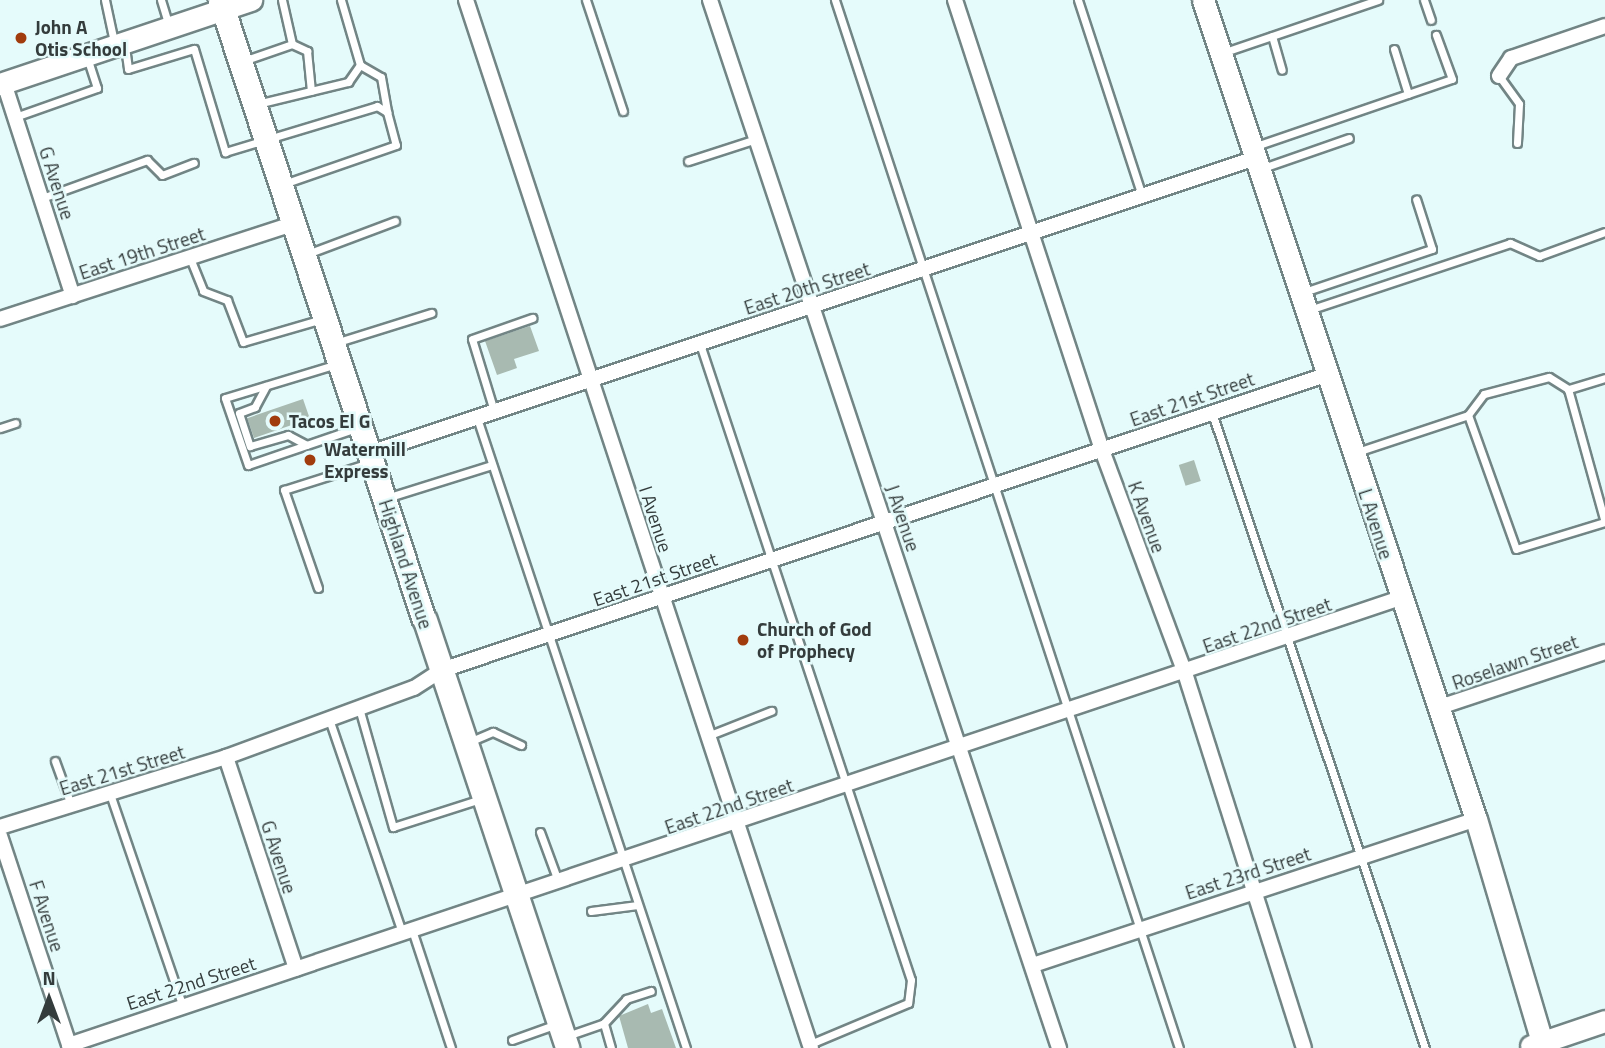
<!DOCTYPE html>
<html>
<head>
<meta charset="utf-8">
<style>
	body { margin:0 }
	#map { position:relative; width:1605px; height:1048px; overflow:hidden; background:#e5fbfb; font-family:"Titillium Web",sans-serif }
	div>[style] { position:absolute }
	.building>* { inset:0; background:#a8bab1; transform-origin:0 0 }
	.roads { filter:drop-shadow(2px 0 #728585) drop-shadow(-2px 0 #728585) drop-shadow(0 2px #728585) drop-shadow(0 -2px #728585) }
	.lane>* { height:7px; margin:-3.5px; padding:0 3.5px; transform-origin:3.5px; border-radius:3.5px; background:#fff }
	.street>* { height:14px; margin:-7px; padding:0 7px; transform-origin:7px; border-radius:7px; background:#fff }
	.secondary>* { height:21px; margin:-10.5px; padding:0 10.5px; transform-origin:10.5px; border-radius:10.5px; background:#fff }
	.primary>* { height:23px; margin:-11.5px; padding:0 11.5px; transform-origin:11.5px; border-radius:11.5px; background:#fff }
	.dots>* { width:19px; height:19px; translate:-50% -50%; box-sizing:border-box; border:4px solid #e5fbfb; border-radius:50% }
	span { translate:-50% -50%; white-space:nowrap; text-align:center; line-height:1.15; -webkit-text-stroke:5px #e5fbfb; paint-order:stroke }
	.poi-label { font-size:19px; color:#343c3c; font-weight:700 }
	.left { translate:0 -50%; text-align:left }
	.street-label { font-size:19px; color:#343c3c }
	.north { position:absolute; left:14px; top:964px; width:70px; height:70px; -webkit-text-stroke:5px #e5fbfb; paint-order:stroke; rotate:0deg; font-size:19px; font-weight:700; line-height:28px; text-align:center; color:#343c3c }
	.north::after { content:''; display:block; margin:auto; width:24px; height:32px; background:#343c3c; clip-path:polygon(50% 0,100% 100%,50% 72%,0 100%) }
</style>
</head>
<body>
<div id="map">
	<div class="building">
		<i style="clip-path:polygon(530px 326px,539px 351px,514px 359px,517px 368px,497px 375px,485px 341px)"></i>
		<i style="left:303px;top:399px;width:21px;height:59px;rotate:71deg"></i>
		<i style="left:1194px;top:460px;width:22px;height:16px;rotate:72deg"></i>
		<i style="clip-path:polygon(648px 1004px,651px 1013px,662px 1009px,676px 1048px,628px 1048px,619px 1016px)"></i>
	</div>
	<div class="roads">
		<div class="lane">
			<i style="left:105px;top:0;width:43px;rotate:77.9deg"></i>
			<i style="left:161px;top:0;width:28px;rotate:73deg"></i>
			<i style="left:586px;top:0;width:117px;rotate:71.6deg"></i>
			<i style="left:835px;top:0;width:1103px;rotate:71.83deg"></i>
			<i style="left:1078px;top:0;width:206px;rotate:71.9deg"></i>
			<i style="left:1424px;top:0;width:21px;rotate:71deg"></i>
			<i style="left:1272px;top:36px;width:35px;rotate:74deg"></i>
			<i style="left:292px;top:44px;width:17px;rotate:25deg"></i>
			<i style="left:307px;top:51px;width:40px;rotate:84.3deg"></i>
			<i style="left:125px;top:47px;width:22px;rotate:82deg"></i>
			<i style="left:128px;top:69px;width:69px;rotate:-16.9deg"></i>
			<i style="left:194px;top:49px;width:108px;rotate:73.2deg"></i>
			<i style="left:225px;top:152px;width:159px;rotate:-16.8deg"></i>
			<i style="left:377px;top:106px;width:12px;rotate:31deg"></i>
			<i style="left:387px;top:112px;width:34px;rotate:75deg"></i>
			<i style="left:396px;top:145px;width:116px;rotate:160.9deg"></i>
			<i style="left:1394px;top:49px;width:47px;rotate:72.7deg"></i>
			<i style="left:1222px;top:53px;width:165px;rotate:-18.8deg"></i>
			<i style="left:243px;top:61px;width:52px;rotate:-19.1deg"></i>
			<i style="left:292px;top:44px;width:45px;rotate:-102.8deg"></i>
			<i style="left:360px;top:65px;width:24px;rotate:30deg"></i>
			<i style="left:381px;top:77px;width:36px;rotate:80deg"></i>
			<i style="left:1499px;top:76px;width:34px;rotate:54deg"></i>
			<i style="left:1519px;top:104px;width:39px;rotate:93deg"></i>
			<i style="left:257px;top:104px;width:94px;rotate:-13.6deg"></i>
			<i style="left:348px;top:82px;width:21px;rotate:-55deg"></i>
			<i style="left:360px;top:65px;width:68px;rotate:-106.3deg"></i>
			<i style="left:15px;top:117px;width:87px;rotate:-19.5deg"></i>
			<i style="left:97px;top:88px;width:32px;rotate:-108deg"></i>
			<i style="left:1253px;top:147px;width:210px;rotate:-18.9deg"></i>
			<i style="left:1452px;top:79px;width:47px;rotate:-110deg"></i>
			<i style="left:688px;top:161px;width:71px;rotate:-17.9deg"></i>
			<i style="left:1260px;top:169px;width:94px;rotate:-19.2deg"></i>
			<i style="left:42px;top:198px;width:112px;rotate:-19.9deg"></i>
			<i style="left:147px;top:160px;width:21px;rotate:45deg"></i>
			<i style="left:162px;top:175px;width:34px;rotate:-21deg"></i>
			<i style="left:307px;top:254px;width:94px;rotate:-20.6deg"></i>
			<i style="left:190px;top:258px;width:35px;rotate:68deg"></i>
			<i style="left:203px;top:291px;width:26px;rotate:21deg"></i>
			<i style="left:227px;top:300px;width:45px;rotate:69.1deg"></i>
			<i style="left:243px;top:342px;width:82px;rotate:-16.2deg"></i>
			<i style="left:1304px;top:292px;width:135px;rotate:-18.6deg"></i>
			<i style="left:1432px;top:249px;width:52px;rotate:-107.7deg"></i>
			<i style="left:1309px;top:310px;width:212px;rotate:-18.4deg"></i>
			<i style="left:1510px;top:243px;width:32px;rotate:24deg"></i>
			<i style="left:1539px;top:256px;width:70px;rotate:-20deg"></i>
			<i style="left:335px;top:343px;width:101px;rotate:-17.4deg"></i>
			<i style="left:700px;top:344px;width:670px;rotate:71.65deg"></i>
			<i style="left:911px;top:980px;width:23px;rotate:97deg"></i>
			<i style="left:908px;top:1003px;width:106px;rotate:157.3deg"></i>
			<i style="left:337px;top:364px;width:117px;rotate:163.1deg"></i>
			<i style="left:225px;top:398px;width:71px;rotate:71.1deg"></i>
			<i style="left:248px;top:465px;width:114px;rotate:-18.9deg"></i>
			<i style="left:1605px;top:378px;width:39px;rotate:163deg"></i>
			<i style="left:1568px;top:389px;width:138px;rotate:74.5deg"></i>
			<i style="left:266px;top:386px;width:24px;rotate:118deg"></i>
			<i style="left:255px;top:407px;width:17px;rotate:159deg"></i>
			<i style="left:239px;top:413px;width:35px;rotate:72deg"></i>
			<i style="left:250px;top:446px;width:40px;rotate:-16deg"></i>
			<i style="left:288px;top:435px;width:21px;rotate:28deg"></i>
			<i style="left:494px;top:411px;width:75px;rotate:-107deg"></i>
			<i style="left:472px;top:339px;width:64px;rotate:-19.3deg"></i>
			<i style="left:1212px;top:413px;width:670px;rotate:71.46deg"></i>
			<i style="left:1468px;top:415px;width:26px;rotate:-53deg"></i>
			<i style="left:1484px;top:394px;width:67px;rotate:-14.7deg"></i>
			<i style="left:1549px;top:377px;width:22px;rotate:32deg"></i>
			<i style="left:477px;top:418px;width:664px;rotate:71.65deg"></i>
			<i style="left:0;top:428px;width:16px;rotate:-18deg"></i>
			<i style="left:1357px;top:452px;width:117px;rotate:-18.4deg"></i>
			<i style="left:1468px;top:415px;width:142px;rotate:70.3deg"></i>
			<i style="left:1516px;top:549px;width:93px;rotate:-16.9deg"></i>
			<i style="left:386px;top:498px;width:111px;rotate:-17.3deg"></i>
			<i style="left:318px;top:588px;width:104px;rotate:-109.1deg"></i>
			<i style="left:284px;top:490px;width:89px;rotate:-17.6deg"></i>
			<i style="left:359px;top:708px;width:124px;rotate:74.1deg"></i>
			<i style="left:393px;top:827px;width:92px;rotate:-17.7deg"></i>
			<i style="left:329px;top:719px;width:225px;rotate:71.1deg"></i>
			<i style="left:710px;top:735px;width:66px;rotate:-21.5deg"></i>
			<i style="left:469px;top:742px;width:26px;rotate:-23deg"></i>
			<i style="left:493px;top:732px;width:31px;rotate:25deg"></i>
			<i style="left:55px;top:761px;width:47px;rotate:70deg"></i>
			<i style="left:110px;top:794px;width:225px;rotate:71.1deg"></i>
			<i style="left:540px;top:832px;width:52px;rotate:69.8deg"></i>
			<i style="left:591px;top:911px;width:47px;rotate:-7.3deg"></i>
			<i style="left:412px;top:930px;width:124px;rotate:71.7deg"></i>
			<i style="left:567px;top:1036px;width:39px;rotate:-19deg"></i>
			<i style="left:512px;top:1040px;width:48px;rotate:-19.6deg"></i>
			<i style="left:611px;top:1048px;width:26px;rotate:-106deg"></i>
			<i style="left:604px;top:1023px;width:33px;rotate:-47deg"></i>
			<i style="left:626px;top:999px;width:26px;rotate:-18deg"></i>
		</div>
		<div class="street">
			<i style="left:466px;top:0;width:1103px;rotate:71.78deg"></i>
			<i style="left:710px;top:0;width:1105px;rotate:71.58deg"></i>
			<i style="left:955px;top:0;width:473px;rotate:71.9deg"></i>
			<i style="left:1102px;top:450px;width:238px;rotate:69.6deg"></i>
			<i style="left:1185px;top:673px;width:393px;rotate:72.4deg"></i>
			<i style="left:1499px;top:76px;width:22px;rotate:-56deg"></i>
			<i style="left:1511px;top:58px;width:99px;rotate:-18.8deg"></i>
			<i style="left:4px;top:83px;width:224px;rotate:72.1deg"></i>
			<i style="left:0;top:319px;width:311px;rotate:-18deg"></i>
			<i style="left:370px;top:453px;width:934px;rotate:-18.42deg"></i>
			<i style="left:1437px;top:708px;width:177px;rotate:-18.4deg"></i>
			<i style="left:226px;top:757px;width:223px;rotate:71.7deg"></i>
			<i style="left:0;top:827px;width:237px;rotate:-17.2deg"></i>
			<i style="left:226px;top:757px;width:200px;rotate:-20.2deg"></i>
			<i style="left:414px;top:688px;width:33px;rotate:-33deg"></i>
			<i style="left:442px;top:670px;width:931px;rotate:-18.47deg"></i>
			<i style="left:0;top:836px;width:223px;rotate:71.7deg"></i>
			<i style="left:1033px;top:965px;width:466px;rotate:-18.2deg"></i>
			<i style="left:69px;top:1045px;width:1404px;rotate:-18.56deg"></i>
		</div>
		<div class="secondary">
			<i style="left:1203px;top:0;width:863px;rotate:71.57deg"></i>
			<i style="left:1476px;top:819px;width:233px;rotate:73.5deg"></i>
			<i style="left:1542px;top:1042px;width:7px;rotate:124deg"></i>
			<i style="left:0;top:84px;width:265px;rotate:-18.5deg"></i>
			<i style="left:1531px;top:1046px;width:78px;rotate:-18.7deg"></i>
		</div>
		<div class="primary">
			<i style="left:220px;top:0;width:650px;rotate:71.79deg"></i>
			<i style="left:425px;top:620px;width:451px;rotate:71.6deg"></i>
		</div>
	</div>
	<div class="dots">
		<i style="left:21px;top:38px;background:#a13c0d"></i>
		<i style="left:275px;top:421px;background:#a13c0d"></i>
		<i style="left:310px;top:460px;background:#a13c0d"></i>
		<i style="left:743px;top:640px;background:#a13c0d"></i>
	</div>
	<div class="poi-label">
		<span class="left" style="left:35px;top:38px">John A<br>Otis School</span>
		<span class="left" style="left:289px;top:421px">Tacos El G</span>
		<span class="left" style="left:324px;top:460px">Watermill<br>Express</span>
		<span class="left" style="left:757px;top:640px">Church of God<br>of Prophecy</span>
	</div>
	<div class="street-label">
		<span style="left:57px;top:183px;rotate:72deg">G Avenue</span>
		<span style="left:142px;top:253px;rotate:-18deg">East 19th Street</span>
		<span style="left:807px;top:288px;rotate:-18deg">East 20th Street</span>
		<span style="left:1192px;top:399px;rotate:-19deg">East 21st Street</span>
		<span style="left:1147px;top:517px;rotate:70deg">K Avenue</span>
		<span style="left:903px;top:518px;rotate:71deg">J Avenue</span>
		<span style="left:656px;top:519px;rotate:72deg">I Avenue</span>
		<span style="left:1376px;top:524px;rotate:72deg">L Avenue</span>
		<span style="left:406px;top:564px;rotate:72deg">Highland Avenue</span>
		<span style="left:655px;top:579px;rotate:-19deg">East 21st Street</span>
		<span style="left:1267px;top:625px;rotate:-19deg">East 22nd Street</span>
		<span style="left:1515px;top:662px;rotate:-19deg">Roselawn Street</span>
		<span style="left:122px;top:770px;rotate:-17deg">East 21st Street</span>
		<span style="left:729px;top:806px;rotate:-19deg">East 22nd Street</span>
		<span style="left:279px;top:857px;rotate:72deg">G Avenue</span>
		<span style="left:1248px;top:873px;rotate:-18deg">East 23rd Street</span>
		<span style="left:47px;top:916px;rotate:72deg">F Avenue</span>
		<span style="left:191px;top:983px;rotate:-18deg">East 22nd Street</span>
	</div>
	<div class="north">N</div>
</div>
</body>
</html>
